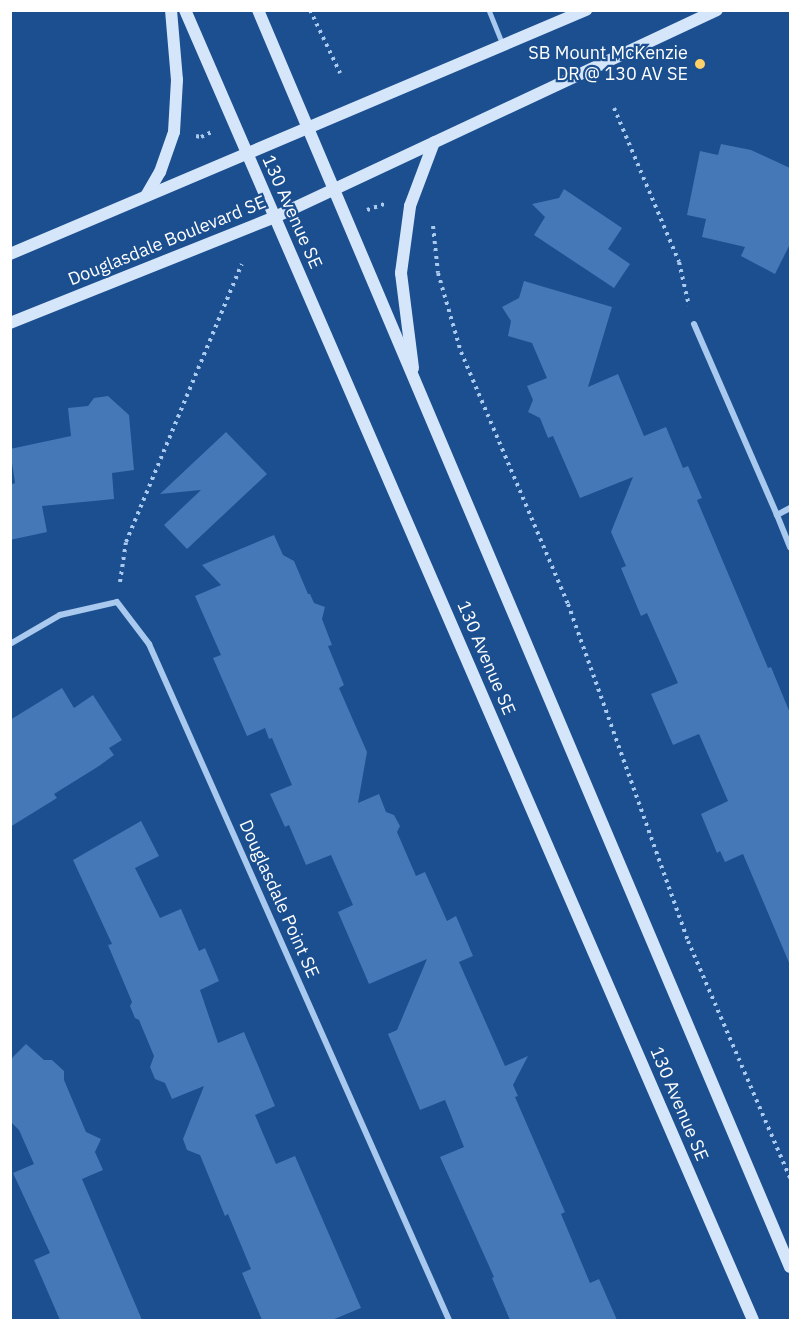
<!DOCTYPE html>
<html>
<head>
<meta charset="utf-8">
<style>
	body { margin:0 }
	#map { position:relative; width:801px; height:1331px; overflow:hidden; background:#1b4f8f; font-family:"IBM Plex Sans",sans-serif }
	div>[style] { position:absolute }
	.building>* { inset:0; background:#4478b7 }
	.path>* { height:4px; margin-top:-2px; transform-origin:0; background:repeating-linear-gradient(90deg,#a9c9ee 0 3px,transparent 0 7.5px) }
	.lane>* { height:4.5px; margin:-2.25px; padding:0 2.25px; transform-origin:2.25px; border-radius:2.25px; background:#a9c9ee }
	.street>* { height:6px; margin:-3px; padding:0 3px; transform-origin:3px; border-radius:3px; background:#a9c9ee }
	.secondary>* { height:12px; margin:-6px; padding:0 6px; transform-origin:6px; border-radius:6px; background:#d6e6fa }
	.dots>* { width:16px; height:16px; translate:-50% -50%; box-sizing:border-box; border:3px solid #1b4f8f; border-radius:50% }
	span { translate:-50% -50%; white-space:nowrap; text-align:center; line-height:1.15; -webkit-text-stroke:4.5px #1b4f8f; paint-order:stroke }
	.poi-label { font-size:18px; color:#fff }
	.right { translate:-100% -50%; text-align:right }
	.street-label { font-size:18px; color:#fff }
	.frame { position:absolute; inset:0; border:12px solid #fff; pointer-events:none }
</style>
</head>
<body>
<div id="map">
	<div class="building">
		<i style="clip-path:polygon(721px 144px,751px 150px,790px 168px,790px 244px,775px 274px,741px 256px,745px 247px,702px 237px,706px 219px,687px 215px,700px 151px,718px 155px)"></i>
		<i style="clip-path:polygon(564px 189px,622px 228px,608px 249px,630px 264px,614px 288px,534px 235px,545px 217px,532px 204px,559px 198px)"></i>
		<i style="clip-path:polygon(524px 281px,612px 307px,588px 387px,618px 374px,644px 436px,666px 427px,683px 468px,688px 466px,702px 498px,697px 500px,768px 668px,771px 667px,790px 713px,790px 965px,743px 854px,725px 862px,720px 851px,717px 853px,701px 814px,728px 801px,699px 734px,673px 745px,651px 694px,678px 683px,647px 613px,641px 616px,621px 568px,626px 566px,611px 532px,633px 477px,580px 498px,553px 436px,548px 438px,540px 418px,528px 412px,533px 400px,527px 386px,547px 378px,532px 343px,508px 336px,511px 321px,502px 307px,519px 298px)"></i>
		<i style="clip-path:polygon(108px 396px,129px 415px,134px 470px,112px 473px,114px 499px,42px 506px,47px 532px,10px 540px,10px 485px,15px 483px,10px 449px,71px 436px,68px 408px,88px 406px,94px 398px)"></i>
		<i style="clip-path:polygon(226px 432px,267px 474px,187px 549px,164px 525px,201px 490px,160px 494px)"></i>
		<i style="clip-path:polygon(274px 535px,283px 555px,294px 561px,308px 594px,310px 594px,314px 603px,325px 607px,322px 619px,332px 645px,328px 646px,344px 685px,339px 688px,367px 752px,358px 803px,379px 794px,386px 812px,394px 815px,400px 826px,397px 832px,416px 876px,425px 872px,447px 921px,456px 916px,473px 956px,459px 962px,505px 1066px,528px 1056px,513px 1085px,518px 1096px,515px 1097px,565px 1212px,561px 1214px,590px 1283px,599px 1279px,617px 1320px,510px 1320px,492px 1278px,494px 1277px,440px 1157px,464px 1147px,445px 1100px,420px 1110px,388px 1034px,397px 1030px,427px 959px,369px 984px,338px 912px,353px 905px,331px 855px,306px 865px,289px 825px,285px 827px,270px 794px,292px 785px,272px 738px,269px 739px,265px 728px,247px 736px,213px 658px,221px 655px,195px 596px,221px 585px,202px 565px)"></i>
		<i style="clip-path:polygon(62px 688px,74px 708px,93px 695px,122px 740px,109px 748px,114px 755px,99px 766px,54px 794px,57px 798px,10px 827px,10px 720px)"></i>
		<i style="clip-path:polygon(141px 821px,159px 856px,135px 868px,160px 918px,181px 909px,199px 951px,205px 948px,219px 981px,200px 990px,218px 1043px,244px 1032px,275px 1106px,255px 1115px,276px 1164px,295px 1156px,361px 1308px,332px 1320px,262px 1320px,242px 1273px,251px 1269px,228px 1214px,225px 1216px,200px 1155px,187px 1150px,183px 1139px,204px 1086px,172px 1099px,165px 1083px,155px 1079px,150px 1067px,154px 1056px,139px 1020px,135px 1018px,130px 1006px,132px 1002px,108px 945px,112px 944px,73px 860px)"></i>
		<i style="clip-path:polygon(26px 1044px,44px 1060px,52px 1060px,64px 1071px,64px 1080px,86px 1132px,101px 1139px,95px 1152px,103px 1170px,82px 1179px,142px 1320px,60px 1320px,34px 1260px,50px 1253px,13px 1173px,34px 1164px,19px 1130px,10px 1121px,10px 1060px)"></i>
	</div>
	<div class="path">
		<i style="left:310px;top:10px;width:70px;rotate:64.5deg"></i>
		<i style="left:614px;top:108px;width:167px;rotate:67.1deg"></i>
		<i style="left:679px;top:262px;width:45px;rotate:77.2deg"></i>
		<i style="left:196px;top:136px;width:5px;rotate:11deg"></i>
		<i style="left:201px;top:137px;width:14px;rotate:-25deg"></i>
		<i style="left:367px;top:210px;width:21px;rotate:-19deg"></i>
		<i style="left:433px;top:226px;width:47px;rotate:83.9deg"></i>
		<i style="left:438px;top:273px;width:82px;rotate:73.8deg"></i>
		<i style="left:461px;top:352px;width:274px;rotate:67deg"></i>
		<i style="left:568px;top:604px;width:358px;rotate:70.4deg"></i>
		<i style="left:688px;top:941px;width:258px;rotate:66.7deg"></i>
		<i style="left:120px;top:582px;width:40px;rotate:-81.5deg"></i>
		<i style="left:126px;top:542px;width:301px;rotate:-67.4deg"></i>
	</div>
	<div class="lane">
		<i style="left:489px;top:10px;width:37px;rotate:68deg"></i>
	</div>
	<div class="street">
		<i style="left:694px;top:324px;width:208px;rotate:66.5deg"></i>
		<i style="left:790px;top:508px;width:15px;rotate:152deg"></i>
		<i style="left:777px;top:515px;width:35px;rotate:68deg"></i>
		<i style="left:10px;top:644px;width:58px;rotate:-30.1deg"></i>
		<i style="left:60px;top:615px;width:58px;rotate:-12.8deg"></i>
		<i style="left:117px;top:602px;width:53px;rotate:52.7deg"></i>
		<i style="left:149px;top:644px;width:740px;rotate:66.07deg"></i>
	</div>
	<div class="secondary">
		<i style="left:185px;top:10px;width:1428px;rotate:66.56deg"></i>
		<i style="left:258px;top:10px;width:1365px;rotate:67.06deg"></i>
		<i style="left:146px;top:196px;width:28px;rotate:-60deg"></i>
		<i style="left:160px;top:172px;width:42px;rotate:-70.7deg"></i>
		<i style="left:174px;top:132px;width:52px;rotate:-86.7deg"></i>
		<i style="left:177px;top:80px;width:70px;rotate:-94.9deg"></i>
		<i style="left:10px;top:254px;width:626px;rotate:-22.96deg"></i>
		<i style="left:10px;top:323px;width:285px;rotate:-21.8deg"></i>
		<i style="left:275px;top:217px;width:488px;rotate:-25.1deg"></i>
		<i style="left:413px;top:368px;width:96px;rotate:-97.2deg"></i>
		<i style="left:401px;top:273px;width:68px;rotate:-82.3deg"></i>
		<i style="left:410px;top:206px;width:68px;rotate:-69.4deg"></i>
	</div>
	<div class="dots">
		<i style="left:700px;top:64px;background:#ffd166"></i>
	</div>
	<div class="poi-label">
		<span class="right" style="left:688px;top:64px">SB Mount McKenzie<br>DR @ 130 AV SE</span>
	</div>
	<div class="street-label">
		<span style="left:292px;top:212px;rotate:66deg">130 Avenue SE</span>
		<span style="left:167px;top:241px;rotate:-22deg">Douglasdale Boulevard SE</span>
		<span style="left:486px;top:658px;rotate:67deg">130 Avenue SE</span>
		<span style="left:279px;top:899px;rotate:66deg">Douglasdale Point SE</span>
		<span style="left:679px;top:1104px;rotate:67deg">130 Avenue SE</span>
	</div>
	<div class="frame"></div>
</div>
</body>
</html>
